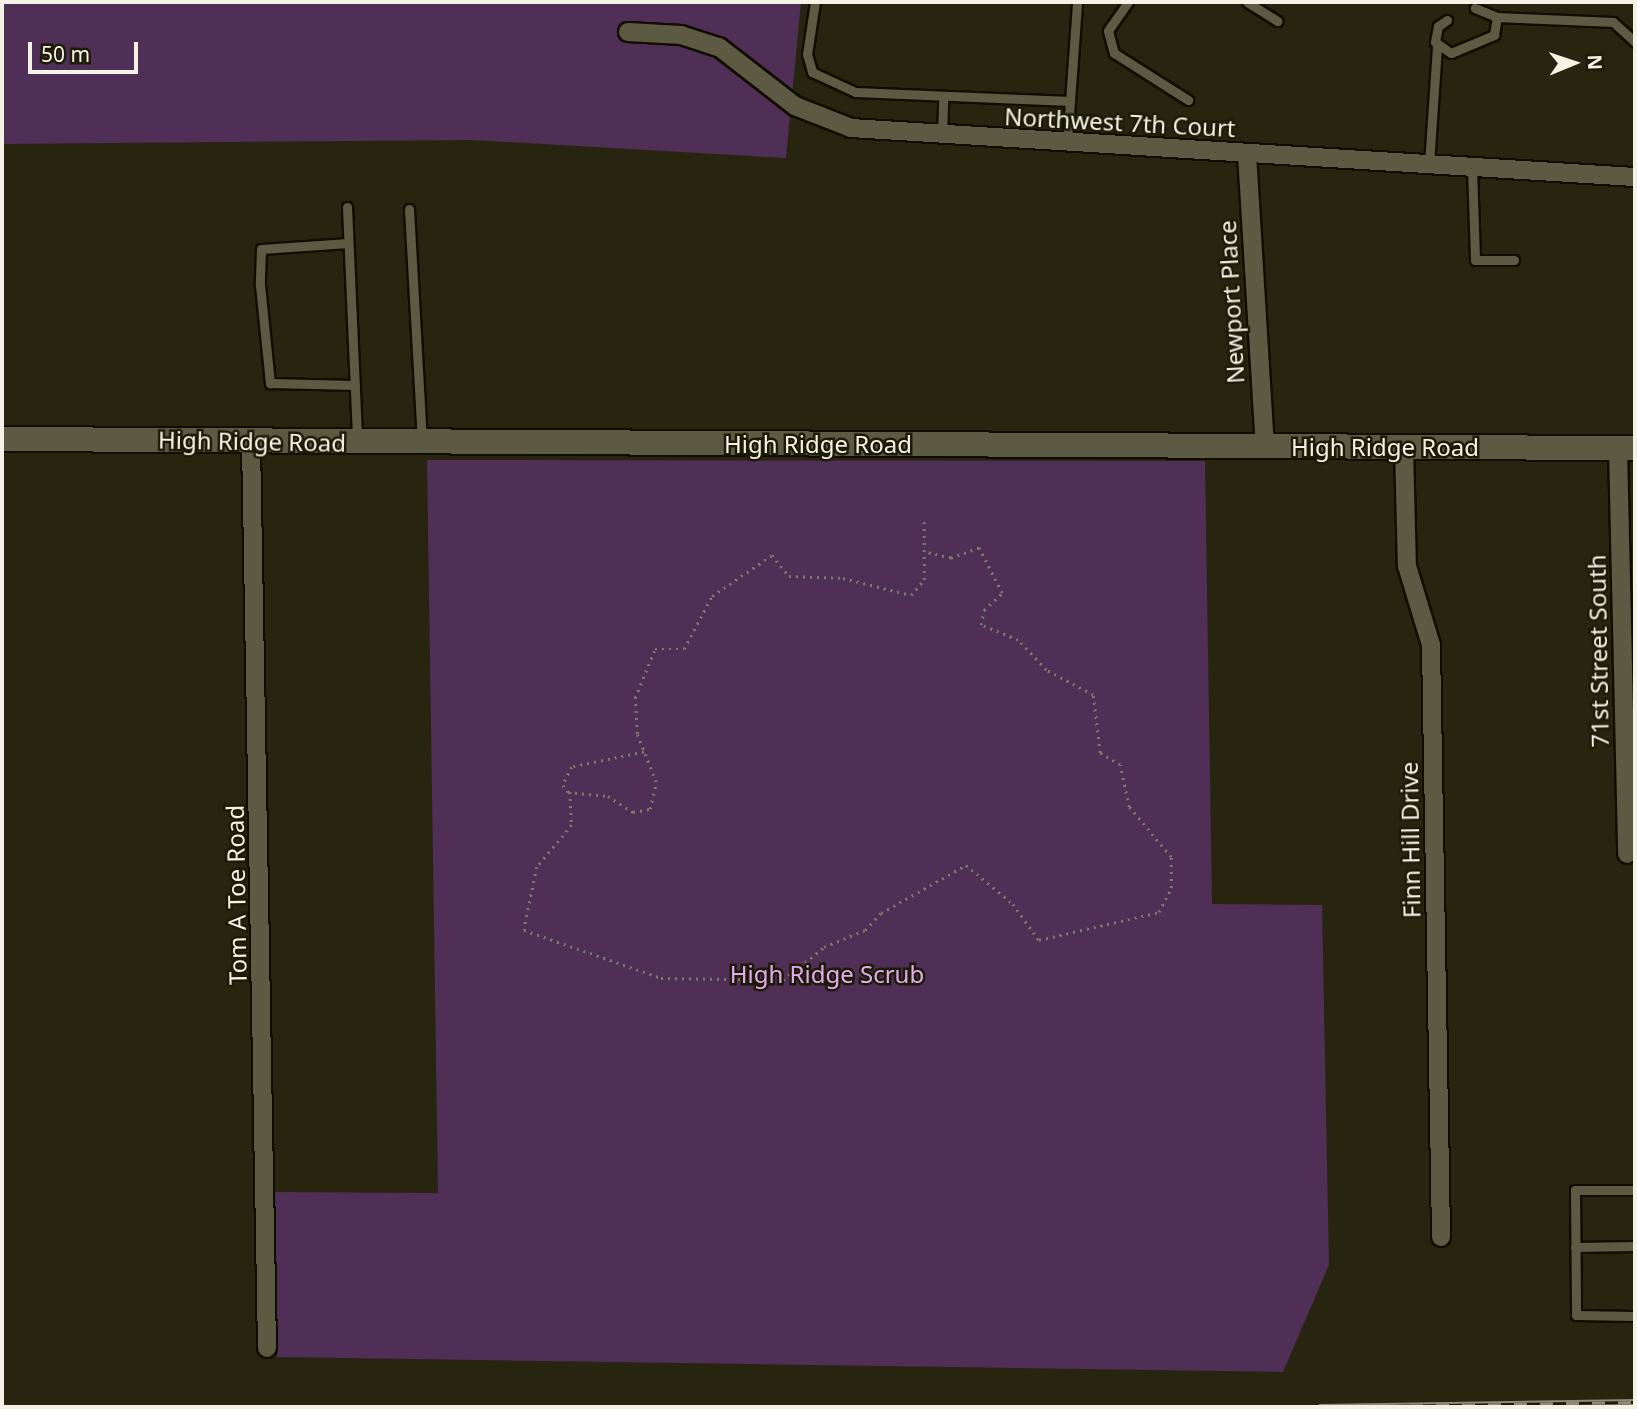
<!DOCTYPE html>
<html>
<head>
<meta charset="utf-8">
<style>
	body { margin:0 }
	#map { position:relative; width:1637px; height:1409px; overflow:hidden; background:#272410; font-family:"Noto Sans",sans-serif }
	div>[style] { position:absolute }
	.green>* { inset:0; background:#4f2f56 }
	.path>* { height:2.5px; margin-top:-1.25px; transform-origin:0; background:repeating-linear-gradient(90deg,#7c7a69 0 2px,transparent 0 7px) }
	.roads { filter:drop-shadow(2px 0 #100d00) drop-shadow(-2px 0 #100d00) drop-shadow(0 2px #100d00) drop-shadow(0 -2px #100d00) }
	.lane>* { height:9px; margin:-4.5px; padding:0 4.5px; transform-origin:4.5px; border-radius:4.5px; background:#5d5a44 }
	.street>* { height:18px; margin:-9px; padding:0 9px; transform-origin:9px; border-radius:9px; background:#5d5a44 }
	.secondary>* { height:24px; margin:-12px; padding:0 12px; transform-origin:12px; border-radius:12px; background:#5d5a44 }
	.rail>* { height:7px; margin-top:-3.5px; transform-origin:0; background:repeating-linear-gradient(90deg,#1d1b07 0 13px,#8c8a79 0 26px); box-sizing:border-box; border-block:2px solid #8c8a79 }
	span { translate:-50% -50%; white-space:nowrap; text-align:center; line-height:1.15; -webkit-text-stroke:5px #1d1b07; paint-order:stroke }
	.street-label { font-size:24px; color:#f3f2e5 }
	.park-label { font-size:24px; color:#e2abee }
	.frame { position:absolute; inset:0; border:4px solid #f3f2e5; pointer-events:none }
	.north { position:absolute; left:1539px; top:28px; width:70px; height:70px; -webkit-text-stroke:5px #1d1b07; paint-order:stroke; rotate:88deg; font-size:19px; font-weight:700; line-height:28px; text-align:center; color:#f3f2e5 }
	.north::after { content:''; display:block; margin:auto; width:24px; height:32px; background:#f3f2e5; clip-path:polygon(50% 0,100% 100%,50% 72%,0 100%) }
	.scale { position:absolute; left:28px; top:42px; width:110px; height:32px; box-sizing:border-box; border:4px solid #f3f2e5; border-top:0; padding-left:9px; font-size:21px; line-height:24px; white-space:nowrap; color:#f3f2e5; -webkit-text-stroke:5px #1d1b07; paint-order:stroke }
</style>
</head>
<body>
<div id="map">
	<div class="green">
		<i style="clip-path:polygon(2px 2px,801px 2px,786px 158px,471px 140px,2px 144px)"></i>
		<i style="clip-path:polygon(427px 460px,1205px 461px,1212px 904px,1322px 905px,1329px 1265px,1283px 1372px,277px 1357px,275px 1192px,438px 1193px)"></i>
	</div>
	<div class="path">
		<i style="left:644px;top:752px;width:74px;rotate:168.2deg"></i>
		<i style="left:572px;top:767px;width:20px;rotate:117deg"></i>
		<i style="left:563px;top:785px;width:9px;rotate:54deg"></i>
		<i style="left:568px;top:792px;width:40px;rotate:5.7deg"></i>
		<i style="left:608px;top:796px;width:30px;rotate:33deg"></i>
		<i style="left:633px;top:812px;width:17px;rotate:-10deg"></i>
		<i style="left:650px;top:809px;width:28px;rotate:-77deg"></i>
		<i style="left:656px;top:782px;width:52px;rotate:-111.6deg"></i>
		<i style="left:637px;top:734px;width:36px;rotate:-93deg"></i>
		<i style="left:635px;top:698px;width:53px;rotate:-67.8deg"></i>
		<i style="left:655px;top:649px;width:29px"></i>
		<i style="left:684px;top:649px;width:60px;rotate:-62.2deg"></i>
		<i style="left:712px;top:596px;width:73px;rotate:-34.3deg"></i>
		<i style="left:772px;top:555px;width:27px;rotate:51deg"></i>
		<i style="left:789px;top:576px;width:54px;rotate:2.1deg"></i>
		<i style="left:843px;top:578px;width:70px;rotate:14deg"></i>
		<i style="left:911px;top:595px;width:20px;rotate:-49deg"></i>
		<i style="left:924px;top:580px;width:58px;rotate:-90deg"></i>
		<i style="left:570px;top:792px;width:33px;rotate:87deg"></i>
		<i style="left:572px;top:825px;width:55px;rotate:129.8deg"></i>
		<i style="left:537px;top:867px;width:64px;rotate:101.7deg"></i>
		<i style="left:524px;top:930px;width:145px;rotate:19.3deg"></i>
		<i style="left:661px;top:978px;width:122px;rotate:0.9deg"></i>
		<i style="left:783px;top:980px;width:53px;rotate:-38.8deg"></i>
		<i style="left:824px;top:947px;width:44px;rotate:-22.5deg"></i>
		<i style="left:865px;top:930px;width:23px;rotate:-47deg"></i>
		<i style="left:881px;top:913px;width:98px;rotate:-29.5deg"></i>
		<i style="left:966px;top:865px;width:61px;rotate:39.7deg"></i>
		<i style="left:1013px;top:904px;width:44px;rotate:54.2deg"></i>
		<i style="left:1039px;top:940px;width:123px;rotate:-13.1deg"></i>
		<i style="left:1159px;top:912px;width:27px;rotate:-63deg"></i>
		<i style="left:1171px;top:888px;width:31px;rotate:-90deg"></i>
		<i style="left:1171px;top:857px;width:65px;rotate:-130deg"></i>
		<i style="left:1129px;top:807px;width:43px;rotate:-102.1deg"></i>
		<i style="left:1120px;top:765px;width:23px;rotate:-149deg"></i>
		<i style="left:1100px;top:753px;width:58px;rotate:-96.9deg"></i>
		<i style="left:1093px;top:695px;width:53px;rotate:-152deg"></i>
		<i style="left:1046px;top:670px;width:41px;rotate:-133deg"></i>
		<i style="left:1018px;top:640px;width:40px;rotate:-158deg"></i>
		<i style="left:981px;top:625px;width:15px;rotate:-79deg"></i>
		<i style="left:984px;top:610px;width:25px;rotate:-43deg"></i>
		<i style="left:1002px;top:593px;width:51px;rotate:-117.1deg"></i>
		<i style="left:979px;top:548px;width:30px;rotate:160deg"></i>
		<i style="left:951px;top:558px;width:27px;rotate:-167deg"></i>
	</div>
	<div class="roads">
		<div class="lane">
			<i style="left:815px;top:2px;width:53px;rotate:98.7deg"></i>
			<i style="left:807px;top:54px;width:19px;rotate:74deg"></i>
			<i style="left:812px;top:72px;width:47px;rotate:24.9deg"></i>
			<i style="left:855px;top:92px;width:215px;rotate:2.4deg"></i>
			<i style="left:1128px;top:2px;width:35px;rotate:125deg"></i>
			<i style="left:1108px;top:31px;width:23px;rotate:75deg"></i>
			<i style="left:1114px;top:53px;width:88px;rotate:32.4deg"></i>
			<i style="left:1247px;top:2px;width:36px;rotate:32deg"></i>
			<i style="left:1497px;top:17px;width:116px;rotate:2.5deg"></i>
			<i style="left:1613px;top:22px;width:30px;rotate:42deg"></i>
			<i style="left:1447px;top:20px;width:11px;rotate:146deg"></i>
			<i style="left:1438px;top:26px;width:16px;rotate:101deg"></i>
			<i style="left:1435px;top:42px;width:19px;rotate:35deg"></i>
			<i style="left:1451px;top:53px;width:47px;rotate:-22.7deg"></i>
			<i style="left:1494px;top:35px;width:18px;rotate:-81deg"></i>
			<i style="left:1497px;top:17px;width:24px;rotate:-158deg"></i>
			<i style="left:942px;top:135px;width:36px;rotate:-88deg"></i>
			<i style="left:1067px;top:143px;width:141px;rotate:-85.9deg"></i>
			<i style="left:1429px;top:164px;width:117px;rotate:-86.1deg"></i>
			<i style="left:1472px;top:168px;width:92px;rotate:88.1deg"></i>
			<i style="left:1475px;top:260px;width:39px"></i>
			<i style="left:347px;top:207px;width:233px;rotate:87.5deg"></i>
			<i style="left:409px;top:209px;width:231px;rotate:86.8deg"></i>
			<i style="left:348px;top:243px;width:87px;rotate:176.1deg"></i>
			<i style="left:261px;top:249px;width:36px;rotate:92deg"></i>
			<i style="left:260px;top:285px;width:99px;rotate:84.2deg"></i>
			<i style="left:270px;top:383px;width:85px;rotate:1.3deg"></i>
			<i style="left:1635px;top:1190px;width:60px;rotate:180deg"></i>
			<i style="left:1575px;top:1190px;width:125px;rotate:89.5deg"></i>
			<i style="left:1576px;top:1315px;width:59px;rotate:1deg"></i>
			<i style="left:1575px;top:1247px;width:60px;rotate:-1deg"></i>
		</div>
		<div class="street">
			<i style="left:628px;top:32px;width:53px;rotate:3.2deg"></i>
			<i style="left:681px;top:35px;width:40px;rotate:18deg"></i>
			<i style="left:719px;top:47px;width:96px;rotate:37.8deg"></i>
			<i style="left:795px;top:106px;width:60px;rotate:21.4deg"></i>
			<i style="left:851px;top:128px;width:786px;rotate:3.58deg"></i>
			<i style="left:1247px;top:154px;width:293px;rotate:86.5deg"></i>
			<i style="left:251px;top:441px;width:907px;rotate:88.99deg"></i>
			<i style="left:1404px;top:447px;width:119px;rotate:88.6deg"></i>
			<i style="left:1407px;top:566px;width:83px;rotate:73.1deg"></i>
			<i style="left:1431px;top:645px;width:592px;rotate:89.03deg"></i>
			<i style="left:1618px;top:448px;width:406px;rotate:88.7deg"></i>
		</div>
		<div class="secondary">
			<i style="left:2px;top:439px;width:1633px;rotate:0.32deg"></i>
		</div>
	</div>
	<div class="rail">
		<i style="left:1319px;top:1407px;width:316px;rotate:-0.9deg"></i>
	</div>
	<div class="street-label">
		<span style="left:1120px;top:122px;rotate:3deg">Northwest 7th Court</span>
		<span style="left:1231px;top:302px;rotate:-93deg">Newport Place</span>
		<span style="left:252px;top:441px;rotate:1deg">High Ridge Road</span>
		<span style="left:818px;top:444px">High Ridge Road</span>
		<span style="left:1385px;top:447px">High Ridge Road</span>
		<span style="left:1598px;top:651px;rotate:-91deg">71st Street South</span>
		<span style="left:1410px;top:840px;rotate:-91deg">Finn Hill Drive</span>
		<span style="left:236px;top:895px;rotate:-91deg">Tom A Toe Road</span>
	</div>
	<div class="park-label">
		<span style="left:827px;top:974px">High Ridge Scrub</span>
	</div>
	<div class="frame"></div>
	<div class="north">N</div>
	<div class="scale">50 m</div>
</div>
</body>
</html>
